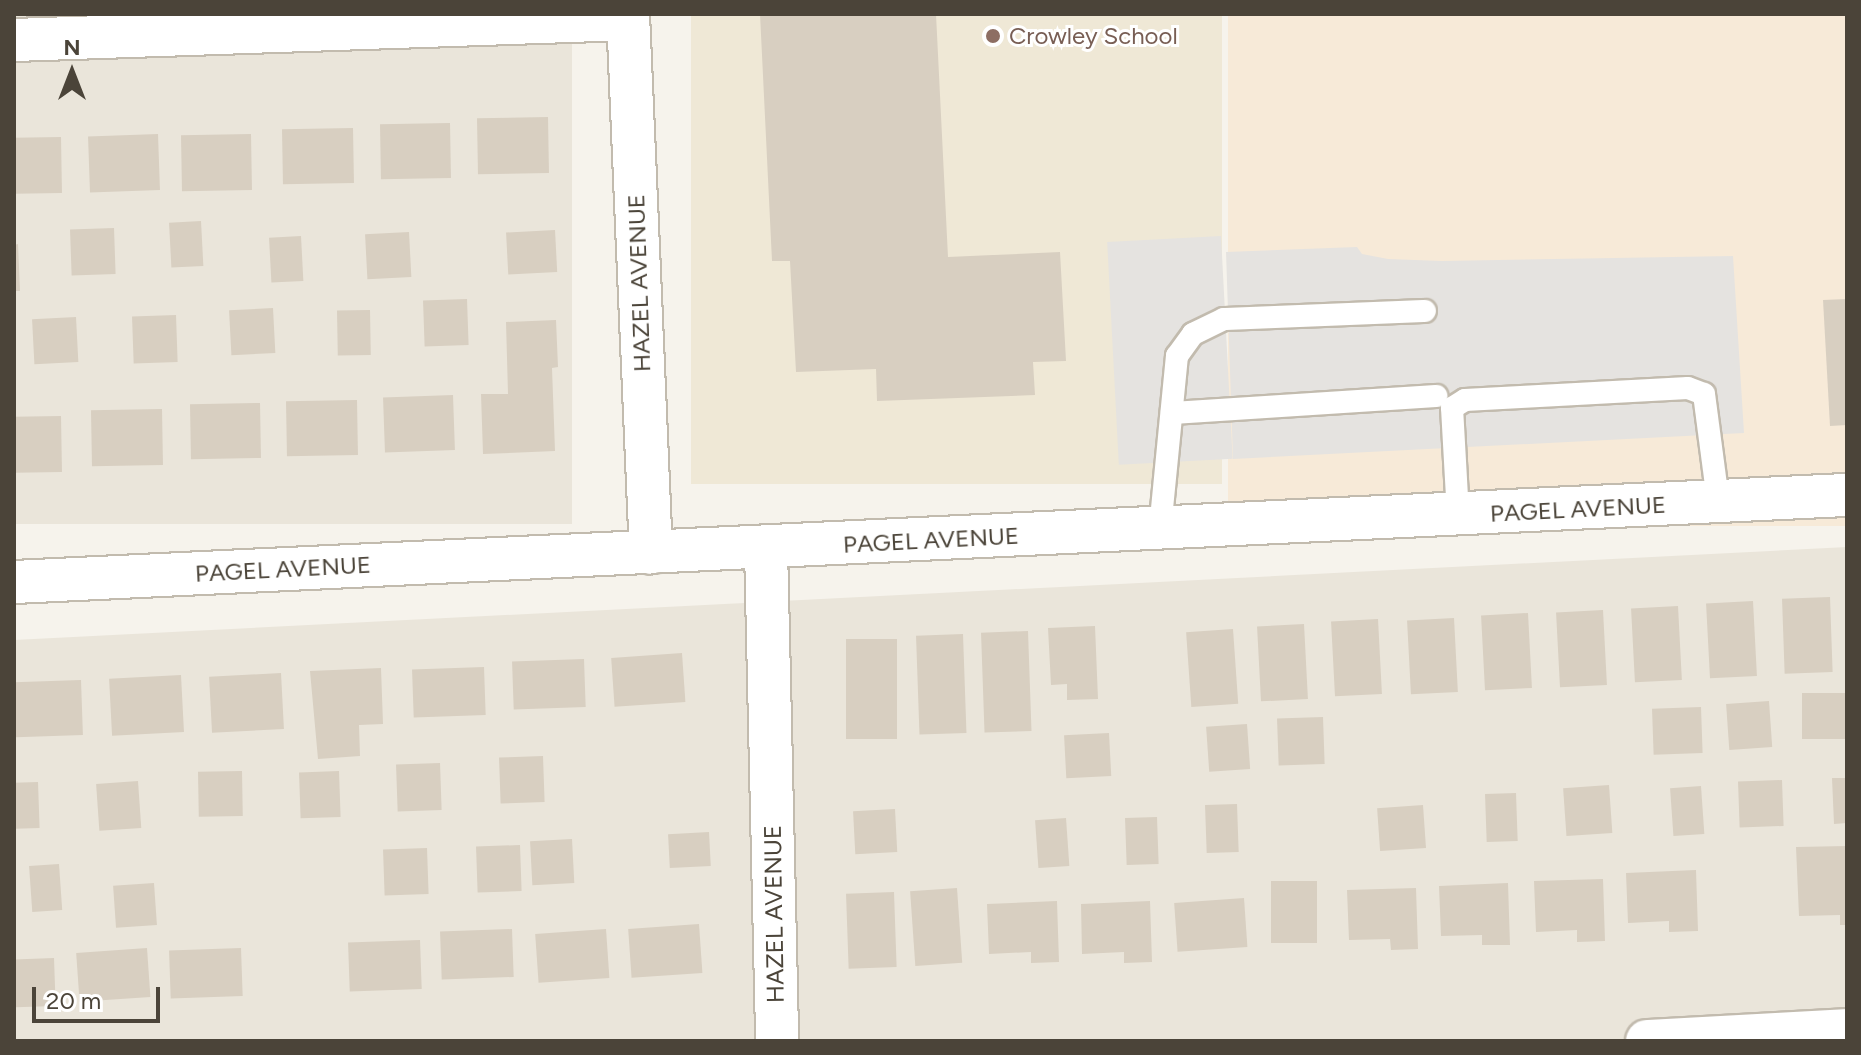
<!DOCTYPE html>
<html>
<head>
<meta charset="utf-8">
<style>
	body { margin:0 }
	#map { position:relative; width:1861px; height:1055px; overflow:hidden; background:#f6f3ec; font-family:Figtree,sans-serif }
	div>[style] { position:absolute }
	.residential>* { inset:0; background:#eae5da; transform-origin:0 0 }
	.commercial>* { inset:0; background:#f7ead8; transform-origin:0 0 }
	.education>* { inset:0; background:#efe8d6; transform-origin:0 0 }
	.parking>* { inset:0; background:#e5e3e0; transform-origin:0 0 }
	.building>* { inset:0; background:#d8cfc1; transform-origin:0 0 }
	.roads { filter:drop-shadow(2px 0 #c2bbae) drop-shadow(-2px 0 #c2bbae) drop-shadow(0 2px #c2bbae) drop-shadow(0 -2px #c2bbae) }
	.service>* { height:22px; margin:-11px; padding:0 11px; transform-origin:11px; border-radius:11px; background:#fff }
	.minor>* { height:42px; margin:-21px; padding:0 21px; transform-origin:21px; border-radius:21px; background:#fff }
	.dots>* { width:22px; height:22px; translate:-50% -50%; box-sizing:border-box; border:4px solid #fff; border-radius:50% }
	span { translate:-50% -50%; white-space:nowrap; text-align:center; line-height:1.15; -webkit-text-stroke:6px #fff; paint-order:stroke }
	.education-label { font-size:24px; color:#785e54 }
	.left { translate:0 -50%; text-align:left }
	.street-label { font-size:24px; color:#4b4439 }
	.frame { position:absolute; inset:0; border:16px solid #4b4439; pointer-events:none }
	.north { position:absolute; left:32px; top:32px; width:80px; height:80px; -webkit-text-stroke:6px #fff; paint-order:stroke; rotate:0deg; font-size:22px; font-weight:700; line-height:32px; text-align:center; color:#4b4439 }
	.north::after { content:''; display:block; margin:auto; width:28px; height:36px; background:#4b4439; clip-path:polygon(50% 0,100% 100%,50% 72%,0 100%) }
	.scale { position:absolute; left:32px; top:987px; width:128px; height:36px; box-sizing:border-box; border:4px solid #4b4439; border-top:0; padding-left:10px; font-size:24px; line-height:28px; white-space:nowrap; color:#4b4439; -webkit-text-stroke:6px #fff; paint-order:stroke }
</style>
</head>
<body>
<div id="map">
	<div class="residential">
		<i style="left:14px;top:14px;width:558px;height:510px"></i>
		<i style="clip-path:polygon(1847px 547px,1847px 1041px,14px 1041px,14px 640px)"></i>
	</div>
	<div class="commercial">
		<i style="left:1228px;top:14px;width:619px;height:512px"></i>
	</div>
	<div class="education">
		<i style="left:691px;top:14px;width:531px;height:470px"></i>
	</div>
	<div class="parking">
		<i style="left:1221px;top:236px;width:223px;height:114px;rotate:87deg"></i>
		<i style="clip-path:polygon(1357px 247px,1362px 254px,1388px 259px,1442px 261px,1733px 256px,1744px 433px,1233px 459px,1226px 252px)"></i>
	</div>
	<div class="building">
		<i style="clip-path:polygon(760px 14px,936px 14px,948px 257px,1060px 252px,1066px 361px,1033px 362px,1035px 395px,877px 401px,876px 369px,796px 372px,790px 261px,772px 261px)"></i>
		<i style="left:548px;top:117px;width:56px;height:71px;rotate:89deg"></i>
		<i style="left:450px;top:123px;width:55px;height:70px;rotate:89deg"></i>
		<i style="left:353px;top:128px;width:55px;height:71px;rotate:89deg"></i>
		<i style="left:158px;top:134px;width:56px;height:70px;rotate:88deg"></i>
		<i style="left:251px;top:134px;width:56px;height:70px;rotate:89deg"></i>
		<i style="left:61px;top:137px;width:56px;height:47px;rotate:89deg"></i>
		<i style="left:201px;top:221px;width:45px;height:32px;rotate:87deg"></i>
		<i style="left:114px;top:228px;width:46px;height:44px;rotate:88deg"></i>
		<i style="left:555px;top:230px;width:42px;height:49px;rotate:87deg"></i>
		<i style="left:409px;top:232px;width:45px;height:44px;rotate:87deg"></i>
		<i style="left:301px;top:236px;width:45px;height:32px;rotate:87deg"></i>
		<i style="clip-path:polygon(18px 244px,20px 291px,14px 291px,14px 245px)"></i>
		<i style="left:467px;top:299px;width:46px;height:44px;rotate:88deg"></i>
		<i style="clip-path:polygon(1847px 299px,1847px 425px,1830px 426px,1823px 300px)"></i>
		<i style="left:273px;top:308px;width:45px;height:44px;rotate:87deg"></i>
		<i style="left:370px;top:310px;width:45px;height:33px;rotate:89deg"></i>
		<i style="left:176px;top:315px;width:47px;height:44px;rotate:88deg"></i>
		<i style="left:76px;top:317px;width:45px;height:44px;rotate:87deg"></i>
		<i style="clip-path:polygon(556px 320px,558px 367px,552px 368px,555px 451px,483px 454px,481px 394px,508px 394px,506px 322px)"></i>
		<i style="left:453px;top:395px;width:55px;height:70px;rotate:88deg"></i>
		<i style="left:357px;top:400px;width:55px;height:71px;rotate:89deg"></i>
		<i style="left:260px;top:403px;width:55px;height:70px;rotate:89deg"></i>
		<i style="left:162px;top:409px;width:56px;height:71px;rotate:89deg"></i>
		<i style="left:61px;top:416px;width:56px;height:47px;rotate:89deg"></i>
		<i style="left:1830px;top:597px;width:75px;height:48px;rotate:88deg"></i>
		<i style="left:1753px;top:601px;width:75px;height:47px;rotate:87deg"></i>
		<i style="left:1678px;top:606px;width:74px;height:47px;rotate:87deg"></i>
		<i style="left:1603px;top:610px;width:75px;height:47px;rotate:87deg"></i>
		<i style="left:1528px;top:613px;width:75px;height:47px;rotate:87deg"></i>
		<i style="left:1454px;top:618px;width:74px;height:47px;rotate:87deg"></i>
		<i style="left:1378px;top:619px;width:75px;height:47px;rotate:87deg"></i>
		<i style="left:1304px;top:624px;width:75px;height:47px;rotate:87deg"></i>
		<i style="clip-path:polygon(1095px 626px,1098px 699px,1067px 700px,1067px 684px,1051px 685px,1048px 628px)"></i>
		<i style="left:1233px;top:629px;width:75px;height:47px;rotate:86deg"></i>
		<i style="left:1028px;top:631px;width:100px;height:47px;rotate:88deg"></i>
		<i style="left:963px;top:634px;width:99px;height:47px;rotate:88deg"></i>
		<i style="left:846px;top:639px;width:51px;height:100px"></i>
		<i style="left:682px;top:653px;width:49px;height:71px;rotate:86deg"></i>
		<i style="left:584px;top:659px;width:48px;height:72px;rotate:88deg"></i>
		<i style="left:484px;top:667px;width:48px;height:72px;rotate:88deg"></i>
		<i style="clip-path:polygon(381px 668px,383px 724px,359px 725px,360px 756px,318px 759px,310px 671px)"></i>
		<i style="left:281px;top:673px;width:56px;height:72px;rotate:87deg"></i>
		<i style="left:181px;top:675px;width:57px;height:72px;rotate:87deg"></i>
		<i style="left:81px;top:680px;width:55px;height:67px;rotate:88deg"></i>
		<i style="left:1847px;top:693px;width:46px;height:45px;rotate:90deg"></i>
		<i style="left:1769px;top:701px;width:46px;height:43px;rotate:86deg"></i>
		<i style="left:1701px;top:707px;width:46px;height:49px;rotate:88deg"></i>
		<i style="left:1323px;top:717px;width:47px;height:46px;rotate:88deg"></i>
		<i style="left:1247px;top:724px;width:45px;height:41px;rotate:86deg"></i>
		<i style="left:1109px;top:733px;width:43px;height:45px;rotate:87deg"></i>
		<i style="left:543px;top:756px;width:46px;height:44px;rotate:88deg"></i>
		<i style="left:440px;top:763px;width:47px;height:44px;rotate:88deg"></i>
		<i style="left:242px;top:771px;width:45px;height:44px;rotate:89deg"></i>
		<i style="left:339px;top:771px;width:46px;height:40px;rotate:88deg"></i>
		<i style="clip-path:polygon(1832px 778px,1847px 778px,1847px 823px,1834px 824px)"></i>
		<i style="left:1782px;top:780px;width:46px;height:44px;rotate:88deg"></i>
		<i style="left:138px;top:781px;width:47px;height:42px;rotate:86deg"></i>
		<i style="left:38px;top:782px;width:46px;height:24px;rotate:88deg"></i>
		<i style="left:1609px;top:785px;width:48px;height:46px;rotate:86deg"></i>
		<i style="left:1701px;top:786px;width:48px;height:31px;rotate:86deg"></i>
		<i style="left:1516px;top:793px;width:48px;height:31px;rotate:88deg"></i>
		<i style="left:1237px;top:804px;width:48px;height:32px;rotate:88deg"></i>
		<i style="left:1423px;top:805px;width:43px;height:46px;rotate:86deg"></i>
		<i style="left:895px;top:809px;width:43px;height:42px;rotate:87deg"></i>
		<i style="left:1157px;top:817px;width:47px;height:32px;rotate:88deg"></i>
		<i style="left:1066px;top:818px;width:48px;height:31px;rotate:86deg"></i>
		<i style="left:709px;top:832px;width:34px;height:41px;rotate:87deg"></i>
		<i style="left:572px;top:839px;width:44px;height:42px;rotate:87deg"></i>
		<i style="left:520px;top:845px;width:46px;height:44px;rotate:88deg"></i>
		<i style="clip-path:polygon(1847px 846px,1847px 925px,1840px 925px,1840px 915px,1799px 916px,1796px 847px)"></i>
		<i style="left:427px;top:848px;width:46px;height:44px;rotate:88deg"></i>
		<i style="left:59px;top:864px;width:46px;height:30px;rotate:86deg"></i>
		<i style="clip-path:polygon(1696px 870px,1698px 931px,1669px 932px,1669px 921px,1628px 923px,1626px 873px)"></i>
		<i style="clip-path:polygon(1603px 879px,1605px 941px,1577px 942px,1577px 930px,1536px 932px,1534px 881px)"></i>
		<i style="left:1271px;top:881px;width:46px;height:62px"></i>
		<i style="left:154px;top:883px;width:42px;height:41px;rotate:86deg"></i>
		<i style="clip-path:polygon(1508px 883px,1510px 945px,1482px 945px,1482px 935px,1441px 936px,1439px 886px)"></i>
		<i style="left:957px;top:888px;width:75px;height:47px;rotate:86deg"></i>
		<i style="clip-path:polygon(1416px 888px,1418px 949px,1391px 950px,1390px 939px,1349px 940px,1347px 890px)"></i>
		<i style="left:894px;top:892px;width:75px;height:48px;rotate:88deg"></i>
		<i style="left:1244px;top:898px;width:49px;height:70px;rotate:86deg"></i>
		<i style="clip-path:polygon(1057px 901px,1059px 962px,1031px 963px,1031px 952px,989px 954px,987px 904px)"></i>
		<i style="clip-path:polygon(1150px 901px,1152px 962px,1124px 963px,1124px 952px,1082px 954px,1081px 904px)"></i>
		<i style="left:699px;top:924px;width:49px;height:71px;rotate:86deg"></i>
		<i style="left:512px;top:929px;width:48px;height:72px;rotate:88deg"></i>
		<i style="left:606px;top:929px;width:49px;height:71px;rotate:86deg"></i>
		<i style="left:420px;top:940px;width:49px;height:72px;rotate:88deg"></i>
		<i style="left:147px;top:948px;width:49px;height:71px;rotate:86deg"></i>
		<i style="left:241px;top:948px;width:48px;height:72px;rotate:88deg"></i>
		<i style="left:54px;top:958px;width:48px;height:40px;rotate:88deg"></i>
	</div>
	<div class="roads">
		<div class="service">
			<i style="left:1172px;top:413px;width:265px;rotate:-3.7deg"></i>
			<i style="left:1458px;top:515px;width:107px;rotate:-93.2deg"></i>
			<i style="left:1452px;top:408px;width:15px;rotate:-32deg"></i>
			<i style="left:1465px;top:400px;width:223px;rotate:-3.1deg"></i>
			<i style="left:1688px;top:388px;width:17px;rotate:21deg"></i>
			<i style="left:1704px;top:394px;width:108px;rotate:82.5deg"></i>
			<i style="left:1160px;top:529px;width:174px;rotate:-84.4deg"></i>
			<i style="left:1177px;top:356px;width:27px;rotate:-54deg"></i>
			<i style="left:1193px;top:334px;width:34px;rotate:-26deg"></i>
			<i style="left:1224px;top:319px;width:201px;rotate:-2.3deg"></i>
		</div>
		<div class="minor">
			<i style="left:628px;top:14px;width:539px;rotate:87.56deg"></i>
			<i style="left:14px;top:40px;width:614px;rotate:-1.96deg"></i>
			<i style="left:766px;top:548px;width:493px;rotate:88.7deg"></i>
			<i style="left:14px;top:582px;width:1835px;rotate:-2.72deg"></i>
			<i style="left:1647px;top:1041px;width:200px;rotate:-3.1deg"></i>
		</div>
	</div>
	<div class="dots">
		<i style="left:993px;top:36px;background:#8d6e63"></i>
	</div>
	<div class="education-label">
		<span class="left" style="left:1009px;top:36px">Crowley School</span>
	</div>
	<div class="street-label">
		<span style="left:639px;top:283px;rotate:-92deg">HAZEL AVENUE</span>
		<span style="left:1578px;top:509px;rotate:-3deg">PAGEL AVENUE</span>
		<span style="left:931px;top:540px;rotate:-3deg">PAGEL AVENUE</span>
		<span style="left:283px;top:569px;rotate:-3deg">PAGEL AVENUE</span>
		<span style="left:774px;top:914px;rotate:-91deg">HAZEL AVENUE</span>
	</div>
	<div class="frame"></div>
	<div class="north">N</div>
	<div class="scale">20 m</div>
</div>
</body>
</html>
